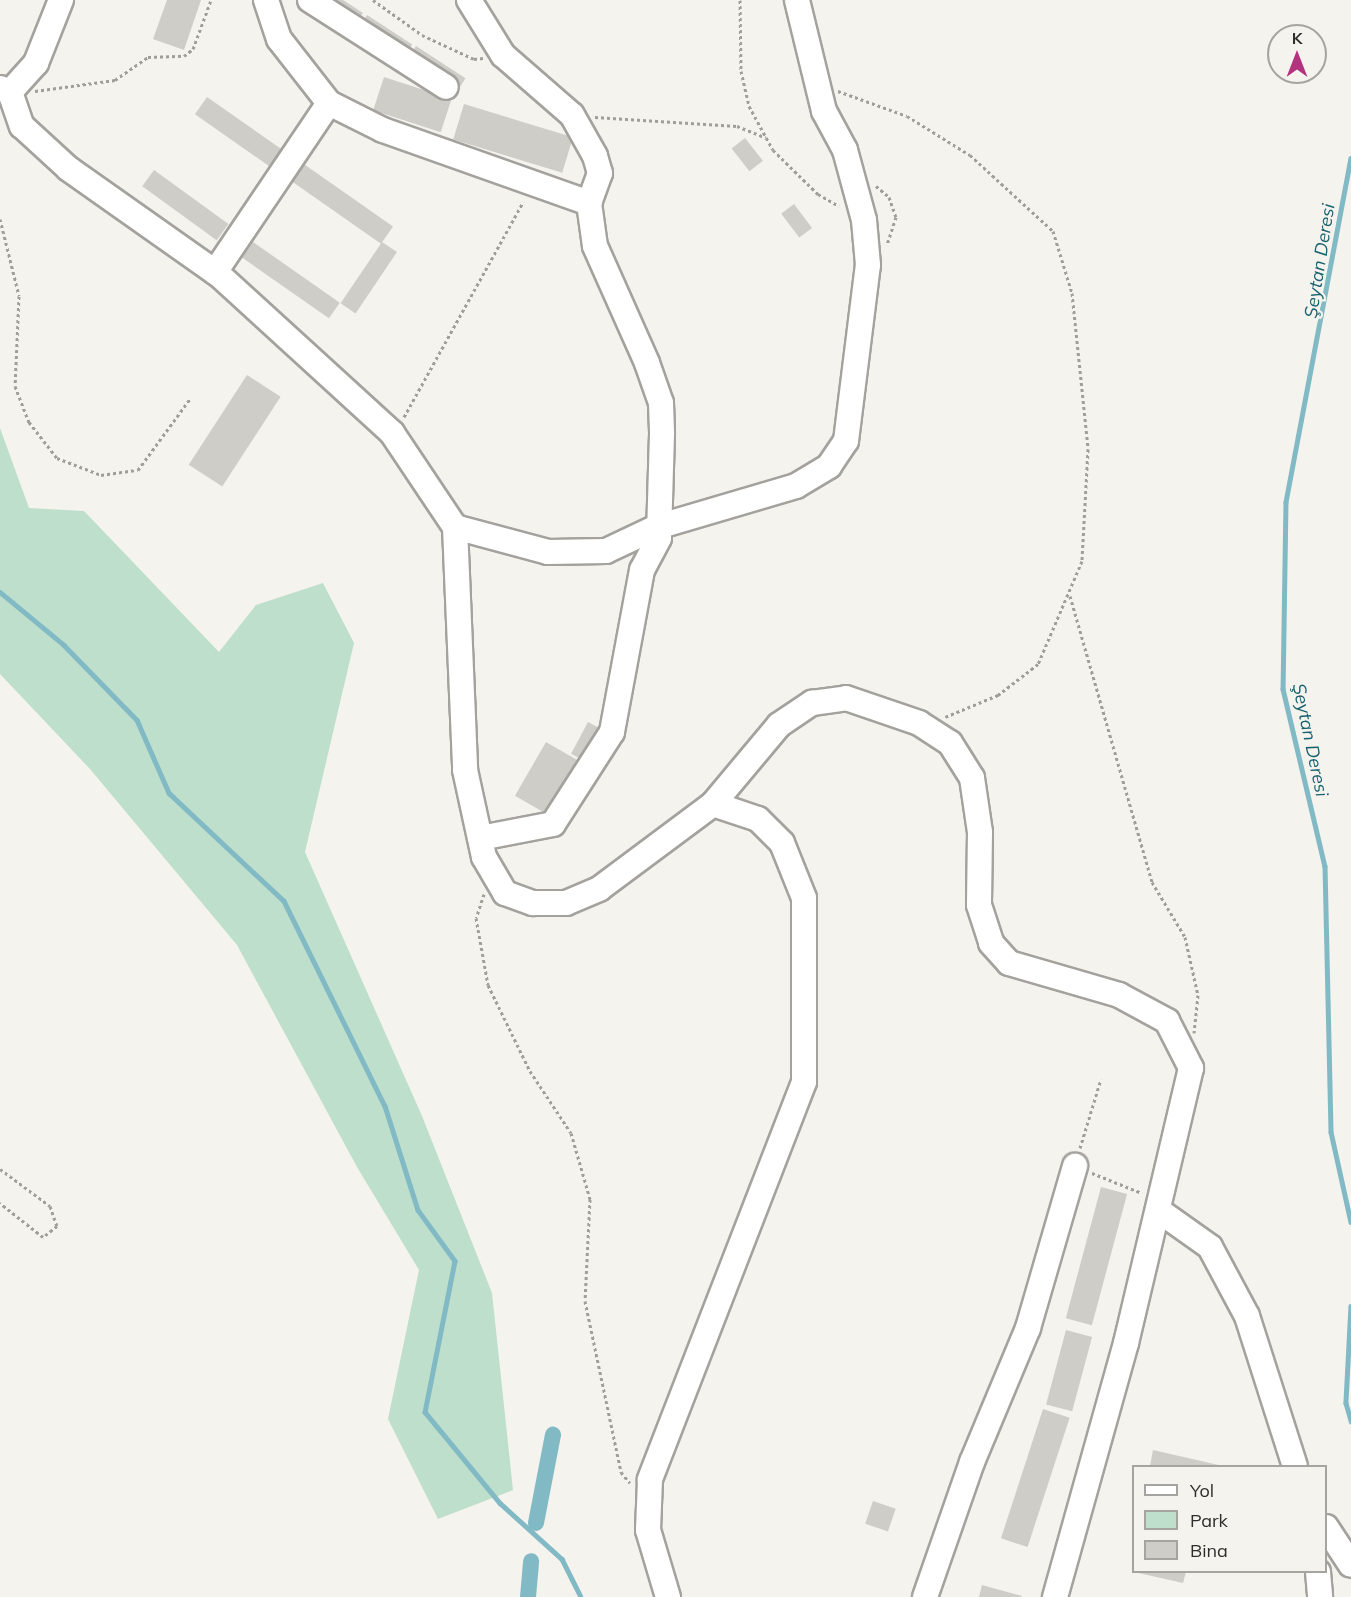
<!DOCTYPE html>
<html>
<head>
<meta charset="utf-8">
<style>
	body { margin:0 }
	#map { position:relative; width:1351px; height:1597px; overflow:hidden; background:#f5f3ee; font-family:Mulish,sans-serif }
	div>[style] { position:absolute }
	.green>* { inset:0; background:#bedfcb }
	.stream>* { height:4.5px; margin:-2.25px; padding:0 2.25px; transform-origin:2.25px; border-radius:2.25px; background:#81b9c5 }
	.canal>* { height:16px; margin:-8px; padding:0 8px; transform-origin:8px; border-radius:8px; background:#81b9c5 }
	.building>* { inset:0; background:#cfcdc8; transform-origin:0 0 }
	.path>* { height:3px; margin-top:-1.5px; transform-origin:0; background:repeating-linear-gradient(90deg,#a09e9b 0 3px,transparent 0 6px) }
	.roads { filter:drop-shadow(2px 0 #a4a29d) drop-shadow(-2px 0 #a4a29d) drop-shadow(0 2px #a4a29d) drop-shadow(0 -2px #a4a29d) }
	.minor>* { height:24px; margin:-12px; padding:0 12px; transform-origin:12px; border-radius:12px; background:#fff }
	span { translate:-50% -50%; white-space:nowrap; text-align:center; line-height:1.15; -webkit-text-stroke:4.5px #f5f3ee; paint-order:stroke }
	.water-label { font-size:18px; color:#16616e; font-style:italic }
	.legend { position:absolute; left:1132px; top:1465px; width:195px; height:108px; box-sizing:border-box; background:#f5f3ee; border:2px solid #a6a4a0; margin:0; padding:8px 10px; list-style:none; font-size:18px; color:#2f2e2c }
	.legend li { display:flex; align-items:center; gap:12px; height:30px }
	.legend b { width:30px; border:2px solid #a6a4a0 }
	.north { position:absolute; left:1267px; top:24px; width:60px; height:60px; box-sizing:border-box; background:#f5f3ee; border:2px solid #a6a4a0; border-radius:50%; rotate:0deg; font-size:16px; font-weight:700; line-height:24px; text-align:center; color:#2f2e2c }
	.north::after { content:''; display:block; margin:auto; width:21px; height:27px; background:#b3337f; clip-path:polygon(50% 0,100% 100%,50% 72%,0 100%) }
</style>
</head>
<body>
<div id="map">
	<div class="green">
		<i style="clip-path:polygon(0 428px,29px 508px,84px 511px,219px 652px,256px 605px,323px 583px,354px 643px,305px 852px,422px 1116px,492px 1293px,513px 1490px,438px 1519px,388px 1419px,419px 1270px,357px 1167px,237px 945px,90px 769px,0 674px)"></i>
	</div>
	<div class="stream">
		<i style="left:1351px;top:158px;width:350px;rotate:100.7deg"></i>
		<i style="left:1286px;top:502px;width:187px;rotate:90.9deg"></i>
		<i style="left:1283px;top:689px;width:182px;rotate:76.7deg"></i>
		<i style="left:1325px;top:866px;width:266px;rotate:88.7deg"></i>
		<i style="left:1331px;top:1132px;width:92px;rotate:77.5deg"></i>
		<i style="left:0;top:592px;width:83px;rotate:39.6deg"></i>
		<i style="left:64px;top:645px;width:105px;rotate:45.8deg"></i>
		<i style="left:137px;top:720px;width:80px;rotate:66.3deg"></i>
		<i style="left:169px;top:793px;width:158px;rotate:43.2deg"></i>
		<i style="left:284px;top:901px;width:229px;rotate:63.8deg"></i>
		<i style="left:385px;top:1106px;width:109px;rotate:72.4deg"></i>
		<i style="left:418px;top:1210px;width:63px;rotate:54deg"></i>
		<i style="left:455px;top:1261px;width:154px;rotate:101.2deg"></i>
		<i style="left:425px;top:1412px;width:118px;rotate:50.5deg"></i>
		<i style="left:500px;top:1503px;width:84px;rotate:42.1deg"></i>
		<i style="left:562px;top:1559px;width:42px;rotate:63.4deg"></i>
		<i style="left:1351px;top:1306px;width:97px;rotate:93deg"></i>
		<i style="left:1346px;top:1403px;width:19px;rotate:74deg"></i>
	</div>
	<div class="canal">
		<i style="left:536px;top:1523px;width:90px;rotate:-79.1deg"></i>
		<i style="left:528px;top:1597px;width:36px;rotate:-85deg"></i>
	</div>
	<div class="building">
		<i style="clip-path:polygon(167px 0,201px 0,184px 50px,153px 39px)"></i>
		<i style="clip-path:polygon(325px 0,343px 0,363px 13px,356px 24px)"></i>
		<i style="left:367px;top:15px;width:54px;height:14px;rotate:33deg"></i>
		<i style="left:416px;top:46px;width:59px;height:14px;rotate:33deg"></i>
		<i style="left:384px;top:77px;width:71px;height:35px;rotate:18deg"></i>
		<i style="left:207px;top:97px;width:92px;height:21px;rotate:35deg"></i>
		<i style="left:464px;top:104px;width:114px;height:37px;rotate:17deg"></i>
		<i style="left:745px;top:138px;width:29px;height:17px;rotate:52deg"></i>
		<i style="left:298px;top:160px;width:116px;height:21px;rotate:35deg"></i>
		<i style="left:154px;top:170px;width:92px;height:20px;rotate:36deg"></i>
		<i style="left:794px;top:204px;width:30px;height:16px;rotate:53deg"></i>
		<i style="left:253px;top:242px;width:106px;height:19px;rotate:35deg"></i>
		<i style="left:382px;top:242px;width:18px;height:74px;rotate:34deg"></i>
		<i style="left:247px;top:375px;width:40px;height:107px;rotate:33deg"></i>
		<i style="left:588px;top:722px;width:15px;height:36px;rotate:28deg"></i>
		<i style="left:546px;top:742px;width:39px;height:62px;rotate:30deg"></i>
		<i style="left:1101px;top:1187px;width:27px;height:136px;rotate:15deg"></i>
		<i style="left:1066px;top:1330px;width:27px;height:77px;rotate:15deg"></i>
		<i style="left:1043px;top:1409px;width:28px;height:136px;rotate:18deg"></i>
		<i style="clip-path:polygon(1153px 1450px,1223px 1466px,1150px 1466px)"></i>
		<i style="left:873px;top:1501px;width:24px;height:24px;rotate:19deg"></i>
		<i style="clip-path:polygon(1134px 1572px,1186px 1572px,1183px 1583px)"></i>
		<i style="clip-path:polygon(982px 1585px,1022px 1596px,1021px 1597px,979px 1597px)"></i>
	</div>
	<div class="path">
		<i style="left:373px;top:0;width:60px;rotate:35.5deg"></i>
		<i style="left:422px;top:35px;width:57px;rotate:24.8deg"></i>
		<i style="left:474px;top:59px;width:9px;rotate:-6deg"></i>
		<i style="left:740px;top:0;width:71px;rotate:89.2deg"></i>
		<i style="left:741px;top:71px;width:36px;rotate:77deg"></i>
		<i style="left:749px;top:106px;width:50px;rotate:61.4deg"></i>
		<i style="left:773px;top:150px;width:63px;rotate:44.4deg"></i>
		<i style="left:818px;top:194px;width:24px;rotate:30deg"></i>
		<i style="left:35px;top:91px;width:81px;rotate:-7.8deg"></i>
		<i style="left:115px;top:80px;width:40px;rotate:-34.9deg"></i>
		<i style="left:148px;top:57px;width:36px;rotate:-2deg"></i>
		<i style="left:184px;top:56px;width:11px;rotate:-38deg"></i>
		<i style="left:193px;top:49px;width:52px;rotate:-69.8deg"></i>
		<i style="left:838px;top:91px;width:73px;rotate:19.9deg"></i>
		<i style="left:907px;top:116px;width:74px;rotate:31.8deg"></i>
		<i style="left:970px;top:155px;width:113px;rotate:42.5deg"></i>
		<i style="left:1053px;top:231px;width:65px;rotate:73deg"></i>
		<i style="left:1072px;top:293px;width:157px;rotate:84.1deg"></i>
		<i style="left:1088px;top:449px;width:112px;rotate:93.1deg"></i>
		<i style="left:1082px;top:561px;width:112px;rotate:113.1deg"></i>
		<i style="left:1038px;top:664px;width:51px;rotate:142.2deg"></i>
		<i style="left:998px;top:695px;width:57px;rotate:157.5deg"></i>
		<i style="left:595px;top:117px;width:142px;rotate:3.6deg"></i>
		<i style="left:737px;top:126px;width:31px;rotate:22deg"></i>
		<i style="left:876px;top:186px;width:17px;rotate:40deg"></i>
		<i style="left:889px;top:197px;width:21px;rotate:71deg"></i>
		<i style="left:896px;top:217px;width:29px;rotate:108deg"></i>
		<i style="left:0;top:219px;width:79px;rotate:76.1deg"></i>
		<i style="left:19px;top:296px;width:90px;rotate:92.5deg"></i>
		<i style="left:15px;top:386px;width:39px;rotate:69deg"></i>
		<i style="left:29px;top:422px;width:46px;rotate:52.1deg"></i>
		<i style="left:57px;top:458px;width:47px;rotate:21.1deg"></i>
		<i style="left:101px;top:475px;width:37px;rotate:-8deg"></i>
		<i style="left:138px;top:470px;width:88px;rotate:-53.8deg"></i>
		<i style="left:404px;top:417px;width:246px;rotate:-61deg"></i>
		<i style="left:1070px;top:596px;width:298px;rotate:74deg"></i>
		<i style="left:1152px;top:882px;width:64px;rotate:59deg"></i>
		<i style="left:1185px;top:937px;width:59px;rotate:77.4deg"></i>
		<i style="left:1198px;top:995px;width:38px;rotate:96deg"></i>
		<i style="left:484px;top:894px;width:25px;rotate:108deg"></i>
		<i style="left:476px;top:918px;width:68px;rotate:79.8deg"></i>
		<i style="left:488px;top:985px;width:96px;rotate:64deg"></i>
		<i style="left:530px;top:1071px;width:74px;rotate:56.5deg"></i>
		<i style="left:571px;top:1133px;width:69px;rotate:73.9deg"></i>
		<i style="left:590px;top:1199px;width:102px;rotate:92.8deg"></i>
		<i style="left:585px;top:1301px;width:175px;rotate:78.1deg"></i>
		<i style="left:621px;top:1472px;width:14px;rotate:51deg"></i>
		<i style="left:1080px;top:1148px;width:72px;rotate:-73.1deg"></i>
		<i style="left:0;top:1169px;width:62px;rotate:36.5deg"></i>
		<i style="left:50px;top:1206px;width:21px;rotate:71deg"></i>
		<i style="left:57px;top:1226px;width:18px;rotate:142deg"></i>
		<i style="left:43px;top:1237px;width:55px;rotate:-141.7deg"></i>
		<i style="left:1092px;top:1173px;width:54px;rotate:21.8deg"></i>
	</div>
	<div class="roads">
		<div class="minor">
			<i style="left:266px;top:0;width:41px;rotate:71.6deg"></i>
			<i style="left:279px;top:39px;width:81px;rotate:52deg"></i>
			<i style="left:329px;top:103px;width:60px;rotate:26.6deg"></i>
			<i style="left:383px;top:130px;width:219px;rotate:19.5deg"></i>
			<i style="left:310px;top:0;width:161px;rotate:32.6deg"></i>
			<i style="left:469px;top:0;width:65px;rotate:58.3deg"></i>
			<i style="left:503px;top:55px;width:91px;rotate:41deg"></i>
			<i style="left:572px;top:115px;width:47px;rotate:60.7deg"></i>
			<i style="left:595px;top:156px;width:18px;rotate:74deg"></i>
			<i style="left:600px;top:173px;width:32px;rotate:110deg"></i>
			<i style="left:589px;top:203px;width:43px;rotate:82.1deg"></i>
			<i style="left:595px;top:246px;width:128px;rotate:66deg"></i>
			<i style="left:647px;top:363px;width:42px;rotate:70.7deg"></i>
			<i style="left:661px;top:403px;width:31px;rotate:88deg"></i>
			<i style="left:662px;top:434px;width:104px;rotate:91.7deg"></i>
			<i style="left:659px;top:538px;width:36px;rotate:118deg"></i>
			<i style="left:642px;top:570px;width:165px;rotate:100.5deg"></i>
			<i style="left:612px;top:732px;width:109px;rotate:122.7deg"></i>
			<i style="left:553px;top:824px;width:74px;rotate:169.1deg"></i>
			<i style="left:0;top:88px;width:11px;rotate:22deg"></i>
			<i style="left:10px;top:92px;width:36px;rotate:71deg"></i>
			<i style="left:22px;top:126px;width:64px;rotate:42.5deg"></i>
			<i style="left:69px;top:169px;width:182px;rotate:35.2deg"></i>
			<i style="left:218px;top:274px;width:236px;rotate:42.4deg"></i>
			<i style="left:392px;top:433px;width:113px;rotate:56.2deg"></i>
			<i style="left:455px;top:527px;width:243px;rotate:87.6deg"></i>
			<i style="left:465px;top:770px;width:89px;rotate:77.7deg"></i>
			<i style="left:484px;top:857px;width:42px;rotate:59.7deg"></i>
			<i style="left:505px;top:893px;width:30px;rotate:20deg"></i>
			<i style="left:533px;top:903px;width:33px"></i>
			<i style="left:566px;top:903px;width:36px;rotate:-23deg"></i>
			<i style="left:599px;top:889px;width:142px;rotate:-36.7deg"></i>
			<i style="left:713px;top:804px;width:47px;rotate:18.4deg"></i>
			<i style="left:758px;top:819px;width:34px;rotate:45deg"></i>
			<i style="left:782px;top:843px;width:59px;rotate:68.2deg"></i>
			<i style="left:804px;top:898px;width:184px;rotate:90deg"></i>
			<i style="left:804px;top:1082px;width:427px;rotate:111.2deg"></i>
			<i style="left:650px;top:1480px;width:50px;rotate:92.3deg"></i>
			<i style="left:648px;top:1530px;width:70px;rotate:73.4deg"></i>
			<i style="left:10px;top:92px;width:39px;rotate:-48deg"></i>
			<i style="left:36px;top:63px;width:68px;rotate:-68.4deg"></i>
			<i style="left:215px;top:272px;width:204px;rotate:-56deg"></i>
			<i style="left:455px;top:527px;width:96px;rotate:15deg"></i>
			<i style="left:548px;top:552px;width:58px;rotate:-1deg"></i>
			<i style="left:606px;top:551px;width:56px;rotate:-25.2deg"></i>
			<i style="left:657px;top:527px;width:145px;rotate:-16.4deg"></i>
			<i style="left:796px;top:486px;width:39px;rotate:-31deg"></i>
			<i style="left:829px;top:466px;width:30px;rotate:-56deg"></i>
			<i style="left:846px;top:441px;width:177px;rotate:-82.9deg"></i>
			<i style="left:868px;top:265px;width:45px;rotate:-95.1deg"></i>
			<i style="left:864px;top:220px;width:73px;rotate:-105.2deg"></i>
			<i style="left:845px;top:150px;width:44px;rotate:-118.3deg"></i>
			<i style="left:824px;top:111px;width:114px;rotate:-103.7deg"></i>
			<i style="left:713px;top:804px;width:103px;rotate:-50.1deg"></i>
			<i style="left:779px;top:725px;width:40px;rotate:-34deg"></i>
			<i style="left:812px;top:703px;width:34px;rotate:-8deg"></i>
			<i style="left:846px;top:698px;width:77px;rotate:18.9deg"></i>
			<i style="left:919px;top:723px;width:37px;rotate:33deg"></i>
			<i style="left:950px;top:743px;width:41px;rotate:57.8deg"></i>
			<i style="left:972px;top:778px;width:55px;rotate:81.6deg"></i>
			<i style="left:980px;top:832px;width:73px;rotate:90.8deg"></i>
			<i style="left:979px;top:905px;width:40px;rotate:72deg"></i>
			<i style="left:991px;top:943px;width:27px;rotate:48deg"></i>
			<i style="left:1009px;top:963px;width:115px;rotate:16.2deg"></i>
			<i style="left:1119px;top:995px;width:55px;rotate:28.4deg"></i>
			<i style="left:1167px;top:1021px;width:53px;rotate:62.9deg"></i>
			<i style="left:1191px;top:1068px;width:283px;rotate:103.3deg"></i>
			<i style="left:1126px;top:1343px;width:264px;rotate:105.6deg"></i>
			<i style="left:1158px;top:1210px;width:64px;rotate:35.4deg"></i>
			<i style="left:1210px;top:1247px;width:78px;rotate:61.8deg"></i>
			<i style="left:1247px;top:1316px;width:157px;rotate:72.3deg"></i>
			<i style="left:1326px;top:1527px;width:45px;rotate:56.7deg"></i>
			<i style="left:1318px;top:1572px;width:25px;rotate:85deg"></i>
			<i style="left:925px;top:1597px;width:143px;rotate:-70.8deg"></i>
			<i style="left:972px;top:1462px;width:145px;rotate:-67.3deg"></i>
			<i style="left:1028px;top:1328px;width:169px;rotate:-73.8deg"></i>
		</div>
	</div>
	<div class="water-label">
		<span style="left:1320px;top:261px;rotate:-81deg">Şeytan Deresi</span>
		<span style="left:1310px;top:740px;rotate:78deg">Şeytan Deresi</span>
	</div>
	<ul class="legend">
	<li><b style="height:8px;background:#fff"></b>Yol</li>
	<li><b style="height:16px;background:#bedfcb"></b>Park</li>
	<li><b style="height:16px;background:#cfcdc8"></b>Bina</li>
	</ul>
	<div class="north">K</div>
</div>
</body>
</html>
